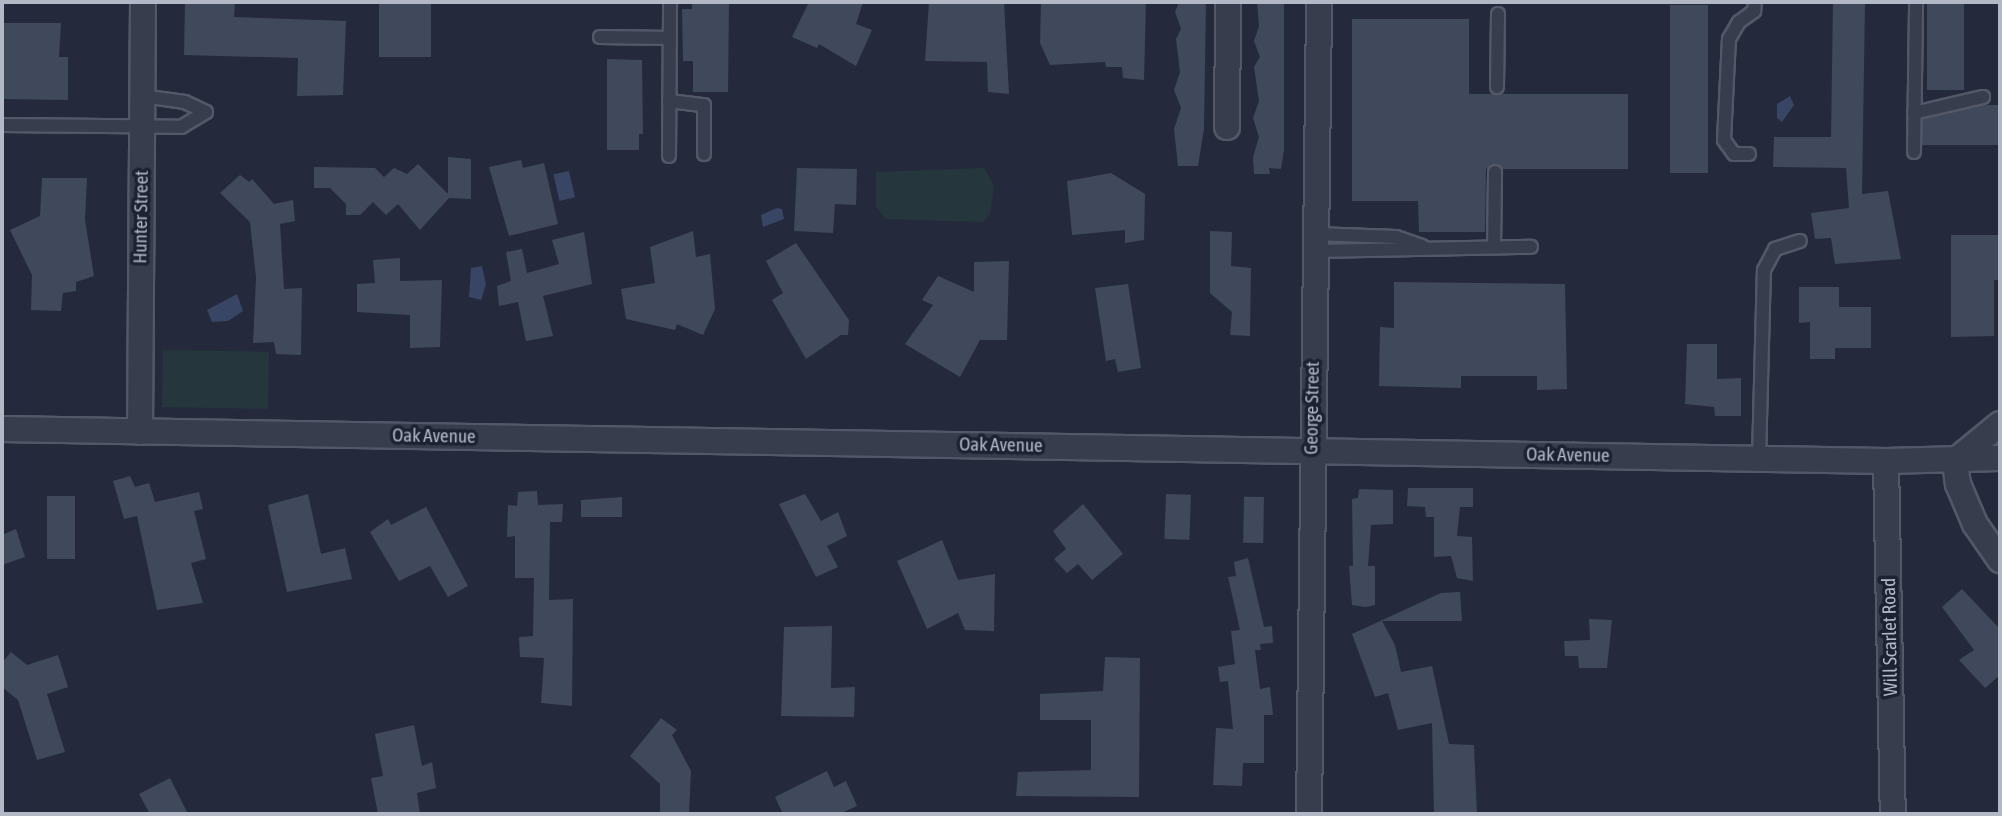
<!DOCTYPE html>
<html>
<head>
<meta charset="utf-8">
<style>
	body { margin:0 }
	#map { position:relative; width:2002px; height:816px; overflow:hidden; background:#242a3c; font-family:"Asap Condensed",sans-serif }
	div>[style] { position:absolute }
	.green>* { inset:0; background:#25373d; transform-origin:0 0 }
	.water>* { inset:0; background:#394565; transform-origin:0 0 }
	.building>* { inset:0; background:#40485b; transform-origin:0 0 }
	.roads { filter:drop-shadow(2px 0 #525867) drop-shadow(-2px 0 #525867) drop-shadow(0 2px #525867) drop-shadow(0 -2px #525867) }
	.lane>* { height:12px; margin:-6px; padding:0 6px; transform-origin:6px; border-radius:6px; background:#373d4c }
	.street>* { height:24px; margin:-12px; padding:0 12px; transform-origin:12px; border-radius:12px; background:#373d4c }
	span { translate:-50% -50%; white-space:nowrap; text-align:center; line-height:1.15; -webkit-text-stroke:7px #1c2231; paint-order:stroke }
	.street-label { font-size:19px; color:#b3b8c7 }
	.frame { position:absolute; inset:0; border:4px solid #b3b8c7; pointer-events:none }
</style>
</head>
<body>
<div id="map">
	<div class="green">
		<i style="clip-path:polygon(984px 168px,994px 186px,990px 214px,983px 222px,885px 219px,876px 206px,876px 172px)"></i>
		<i style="left:163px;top:350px;width:106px;height:57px;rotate:1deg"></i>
	</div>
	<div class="water">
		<i style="clip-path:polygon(1790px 96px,1794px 105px,1782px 122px,1777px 118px,1777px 104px)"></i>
		<i style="left:569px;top:171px;width:27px;height:16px;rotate:77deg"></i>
		<i style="clip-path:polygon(777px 208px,782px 209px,784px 219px,763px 227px,761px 215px)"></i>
		<i style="clip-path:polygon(482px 266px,486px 284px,481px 300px,469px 297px,471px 268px)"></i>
		<i style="clip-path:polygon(237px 294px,243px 311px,228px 321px,212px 322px,207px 310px)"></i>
	</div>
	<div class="building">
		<i style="clip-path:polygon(185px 2px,235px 2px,234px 17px,346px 21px,343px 95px,297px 96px,298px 58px,184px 55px)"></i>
		<i style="left:379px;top:2px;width:52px;height:55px"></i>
		<i style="clip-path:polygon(692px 2px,729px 2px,728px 92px,693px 92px,693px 61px,683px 61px,682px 9px,692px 9px)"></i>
		<i style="clip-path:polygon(809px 2px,863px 2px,856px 24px,872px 30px,856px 66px,819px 44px,817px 48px,792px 37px)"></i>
		<i style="clip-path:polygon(929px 2px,1004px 2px,1009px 94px,988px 92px,987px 62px,925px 61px)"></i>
		<i style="clip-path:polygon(1041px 2px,1146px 2px,1144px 80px,1123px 78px,1122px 67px,1106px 67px,1105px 62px,1050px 65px,1040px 43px)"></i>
		<i style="clip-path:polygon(1179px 2px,1206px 2px,1204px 129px,1198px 166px,1178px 166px,1174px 129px,1181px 108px,1174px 90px,1180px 72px,1176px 39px,1181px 29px,1175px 12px)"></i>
		<i style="clip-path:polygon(1257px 2px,1284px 2px,1284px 150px,1281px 169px,1269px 168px,1270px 174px,1254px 174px,1253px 157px,1259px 137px,1253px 118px,1259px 101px,1254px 67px,1260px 57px,1254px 41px,1259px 26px)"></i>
		<i style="clip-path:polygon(1833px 2px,1865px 2px,1862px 194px,1888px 191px,1901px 259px,1835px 264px,1831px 238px,1815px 239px,1811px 213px,1849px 208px,1846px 168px,1773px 167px,1774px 137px,1831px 137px)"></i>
		<i style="left:1927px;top:2px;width:37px;height:88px"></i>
		<i style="left:1708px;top:5px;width:168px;height:38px;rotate:90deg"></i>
		<i style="clip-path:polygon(1352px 19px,1469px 19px,1469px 94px,1628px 94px,1628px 169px,1503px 169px,1491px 164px,1486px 169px,1485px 232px,1419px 232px,1418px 201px,1352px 201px)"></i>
		<i style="clip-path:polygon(2px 23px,61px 23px,59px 57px,68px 57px,68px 100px,2px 99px)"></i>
		<i style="clip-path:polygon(607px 59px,642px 60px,643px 134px,639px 134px,639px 150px,607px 150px)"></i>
		<i style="left:2000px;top:105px;width:40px;height:80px;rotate:90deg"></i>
		<i style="clip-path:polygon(448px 157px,471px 159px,471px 199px,449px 198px,420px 230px,398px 204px,386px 215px,373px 202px,360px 215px,346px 215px,346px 204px,330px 188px,314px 188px,314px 167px,375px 168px,384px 177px,394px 168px,407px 174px,418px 164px,448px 194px)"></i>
		<i style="clip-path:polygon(521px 160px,523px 168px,544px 163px,558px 224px,509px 236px,489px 167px)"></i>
		<i style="clip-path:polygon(797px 168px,857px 169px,856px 205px,835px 204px,833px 233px,794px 231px)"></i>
		<i style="clip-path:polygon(1111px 173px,1145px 194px,1144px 240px,1125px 243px,1125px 230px,1072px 235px,1067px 181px)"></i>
		<i style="clip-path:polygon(240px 175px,249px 182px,252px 179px,274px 204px,293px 200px,295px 221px,280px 224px,284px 289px,302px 288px,301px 355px,276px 354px,274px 342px,253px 343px,256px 277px,250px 222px,220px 193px)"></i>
		<i style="clip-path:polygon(42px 178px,87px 178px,85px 220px,94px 276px,76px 282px,76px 291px,63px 293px,61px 311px,31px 310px,32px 275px,10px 230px,40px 216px)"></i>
		<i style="clip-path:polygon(693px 231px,696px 257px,710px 254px,715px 309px,703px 335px,677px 324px,675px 330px,626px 319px,621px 289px,655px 283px,650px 247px)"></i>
		<i style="clip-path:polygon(1210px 231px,1232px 232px,1231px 266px,1251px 268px,1250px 336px,1230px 335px,1232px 312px,1210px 293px)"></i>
		<i style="clip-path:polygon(584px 232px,592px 284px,543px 296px,553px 336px,526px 341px,518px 302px,499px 306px,497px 286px,511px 281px,506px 252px,522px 249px,527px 273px,559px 264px,552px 240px)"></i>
		<i style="clip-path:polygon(1951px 235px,2000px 235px,2000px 280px,1994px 280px,1994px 336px,1951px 337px)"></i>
		<i style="clip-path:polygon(796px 243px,849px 320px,848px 335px,841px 335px,806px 359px,772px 300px,783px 293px,766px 261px)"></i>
		<i style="clip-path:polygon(400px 258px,400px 281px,442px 280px,440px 347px,410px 348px,410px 315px,357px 312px,357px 284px,375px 283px,373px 260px)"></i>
		<i style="clip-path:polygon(1009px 261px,1007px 340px,980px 340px,960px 377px,905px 344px,933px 305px,922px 300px,938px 276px,974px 292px,974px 262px)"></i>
		<i style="clip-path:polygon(1394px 282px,1565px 284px,1567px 389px,1537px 390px,1537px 376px,1461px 376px,1461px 388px,1379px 386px,1380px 327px,1394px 328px)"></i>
		<i style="clip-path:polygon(1128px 284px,1141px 368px,1118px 372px,1115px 359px,1106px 361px,1095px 288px)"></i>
		<i style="clip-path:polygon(1799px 287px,1839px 287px,1839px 307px,1871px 307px,1871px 348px,1835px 348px,1835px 359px,1810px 359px,1810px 322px,1799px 323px)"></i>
		<i style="clip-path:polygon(1687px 344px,1717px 344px,1717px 379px,1741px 378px,1741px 416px,1715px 416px,1714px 407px,1685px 404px)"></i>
		<i style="clip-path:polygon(130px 476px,135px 487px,149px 483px,155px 502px,199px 492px,203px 509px,194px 511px,206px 559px,191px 563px,203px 603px,157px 610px,137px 516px,124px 519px,113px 481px)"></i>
		<i style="clip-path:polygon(1408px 488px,1473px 488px,1473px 507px,1460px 507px,1457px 536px,1472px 537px,1473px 581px,1457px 578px,1451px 556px,1434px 557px,1434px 517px,1426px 517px,1425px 507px,1407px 506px)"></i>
		<i style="clip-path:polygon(1359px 489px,1393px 490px,1393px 524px,1371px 525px,1368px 566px,1375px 566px,1375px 605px,1365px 607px,1352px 605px,1349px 566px,1353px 566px,1352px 499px,1358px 498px)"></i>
		<i style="clip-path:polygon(537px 491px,538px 505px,563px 504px,562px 522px,550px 522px,549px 600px,573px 599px,572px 706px,541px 703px,544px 658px,520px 657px,519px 637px,533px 636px,534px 578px,515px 578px,515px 536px,507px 537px,508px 505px,517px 506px,518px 492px)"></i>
		<i style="clip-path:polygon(308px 494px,321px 554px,345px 548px,352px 579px,287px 592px,268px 505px)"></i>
		<i style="clip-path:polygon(805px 494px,821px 521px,838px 512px,847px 536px,827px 546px,838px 567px,816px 577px,779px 504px)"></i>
		<i style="left:1166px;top:494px;width:25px;height:45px;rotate:2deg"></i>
		<i style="left:47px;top:496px;width:28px;height:63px"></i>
		<i style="clip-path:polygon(622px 497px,622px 517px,581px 517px,581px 500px)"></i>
		<i style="left:1264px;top:497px;width:46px;height:20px;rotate:91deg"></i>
		<i style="clip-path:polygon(1083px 504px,1123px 554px,1092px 580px,1078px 564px,1067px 573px,1054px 559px,1066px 549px,1053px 531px)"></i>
		<i style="clip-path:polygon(426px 507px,468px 586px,448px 597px,430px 566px,399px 581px,370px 532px,388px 519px,391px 525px)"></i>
		<i style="clip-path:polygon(16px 529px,25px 557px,2px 565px,2px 535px)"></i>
		<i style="clip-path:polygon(942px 540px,958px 580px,995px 574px,994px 631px,965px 630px,958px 613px,927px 629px,897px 561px)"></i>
		<i style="clip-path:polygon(1248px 558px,1264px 627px,1272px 626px,1273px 643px,1260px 644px,1261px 650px,1255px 650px,1260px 689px,1270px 687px,1273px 715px,1264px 715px,1264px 763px,1243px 763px,1242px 786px,1213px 785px,1216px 728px,1233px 729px,1228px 681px,1220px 682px,1218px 667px,1235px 664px,1231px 631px,1240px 630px,1228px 577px,1236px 576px,1234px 562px)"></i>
		<i style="clip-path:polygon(1962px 589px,2000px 629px,2000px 675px,1985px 688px,1959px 660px,1974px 650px,1942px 607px)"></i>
		<i style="clip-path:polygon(1460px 592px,1462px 621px,1382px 621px,1395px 645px,1401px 672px,1432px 666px,1449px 744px,1474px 745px,1477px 814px,1434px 814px,1432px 723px,1398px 730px,1388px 693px,1375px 697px,1352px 634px,1441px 593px)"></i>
		<i style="clip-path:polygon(1589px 619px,1612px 620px,1607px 668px,1579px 668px,1578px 656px,1565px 656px,1564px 641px,1590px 640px)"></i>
		<i style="clip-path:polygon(832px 626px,831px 688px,855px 687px,854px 717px,781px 716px,784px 627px)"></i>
		<i style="clip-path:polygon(11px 652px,27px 665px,58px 655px,68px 687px,47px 694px,65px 752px,37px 760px,18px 700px,2px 687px,2px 663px)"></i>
		<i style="clip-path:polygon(1105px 657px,1140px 658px,1139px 797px,1016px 796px,1018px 772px,1091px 770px,1091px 720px,1040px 720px,1040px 694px,1103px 691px)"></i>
		<i style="clip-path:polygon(661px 718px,677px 730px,672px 735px,691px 771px,689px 814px,660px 814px,660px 784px,630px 756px)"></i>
		<i style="clip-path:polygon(414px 725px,422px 766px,432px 762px,436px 788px,417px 793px,420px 814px,378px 814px,371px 778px,383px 776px,375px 734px)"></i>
		<i style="clip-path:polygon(827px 771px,834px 787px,846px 781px,857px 806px,839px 814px,783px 814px,775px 797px)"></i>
		<i style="clip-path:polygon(170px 778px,188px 814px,150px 814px,139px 794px)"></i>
	</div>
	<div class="roads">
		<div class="lane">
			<i style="left:600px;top:37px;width:70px;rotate:0.8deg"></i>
			<i style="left:1497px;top:87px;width:73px;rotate:-89.2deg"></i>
			<i style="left:669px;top:101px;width:35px;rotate:7deg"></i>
			<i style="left:704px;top:105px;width:49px;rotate:90deg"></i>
			<i style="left:1914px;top:113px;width:71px;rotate:-13.1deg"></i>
			<i style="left:2px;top:125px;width:179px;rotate:0.6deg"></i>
			<i style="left:181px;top:127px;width:29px;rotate:-31deg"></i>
			<i style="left:206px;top:112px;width:23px;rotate:-155deg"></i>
			<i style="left:185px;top:102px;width:43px;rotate:-172.1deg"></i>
			<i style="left:1914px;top:152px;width:150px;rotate:-89.2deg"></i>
			<i style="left:1749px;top:154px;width:15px;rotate:180deg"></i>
			<i style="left:1734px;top:154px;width:17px;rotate:-126deg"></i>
			<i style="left:1724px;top:140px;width:101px;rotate:-87.2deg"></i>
			<i style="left:1729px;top:39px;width:20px;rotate:-60deg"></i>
			<i style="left:1739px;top:22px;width:19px;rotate:-36deg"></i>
			<i style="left:1754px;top:11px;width:9px;rotate:-84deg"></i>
			<i style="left:669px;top:156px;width:154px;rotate:-89.6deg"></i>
			<i style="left:1315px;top:234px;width:81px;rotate:2.1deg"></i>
			<i style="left:1396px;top:237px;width:28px;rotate:19deg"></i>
			<i style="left:1494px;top:247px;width:75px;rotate:-89.2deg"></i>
			<i style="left:1315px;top:251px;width:216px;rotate:-1.1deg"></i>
			<i style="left:1759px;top:458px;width:188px;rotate:-88.5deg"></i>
			<i style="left:1764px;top:270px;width:24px;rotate:-62deg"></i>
			<i style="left:1775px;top:249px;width:26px;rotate:-18deg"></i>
		</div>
		<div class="street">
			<i style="left:1227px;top:127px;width:125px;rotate:-89.5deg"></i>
			<i style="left:2000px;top:424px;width:58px;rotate:140.6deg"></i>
			<i style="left:1955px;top:461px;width:23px;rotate:83deg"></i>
			<i style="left:1958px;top:484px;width:43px;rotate:67deg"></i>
			<i style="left:1975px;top:524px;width:44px;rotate:55.2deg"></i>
			<i style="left:2px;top:429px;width:1884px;rotate:0.97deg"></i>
			<i style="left:1886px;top:461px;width:114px;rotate:-1.5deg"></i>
			<i style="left:140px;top:432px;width:430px;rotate:-89.6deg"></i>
			<i style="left:1886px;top:461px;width:353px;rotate:88.9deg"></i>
			<i style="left:1309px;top:814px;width:812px;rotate:-89.29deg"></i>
		</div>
	</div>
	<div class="street-label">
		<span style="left:141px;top:217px;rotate:-89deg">Hunter Street</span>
		<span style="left:1312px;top:408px;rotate:-89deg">George Street</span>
		<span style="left:434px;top:436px;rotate:1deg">Oak Avenue</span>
		<span style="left:1001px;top:445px;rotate:1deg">Oak Avenue</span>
		<span style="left:1568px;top:455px;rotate:1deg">Oak Avenue</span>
		<span style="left:1890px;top:637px;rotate:-91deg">Will Scarlet Road</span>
	</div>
	<div class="frame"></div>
</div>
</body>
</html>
